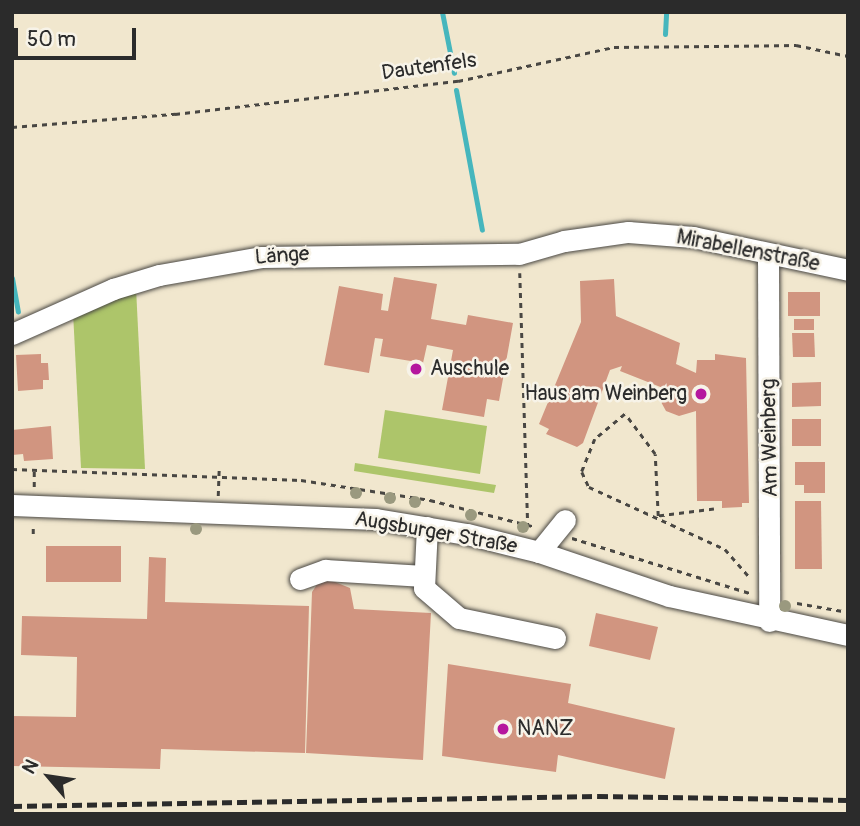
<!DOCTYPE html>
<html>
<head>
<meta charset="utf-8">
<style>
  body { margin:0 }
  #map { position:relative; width:860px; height:826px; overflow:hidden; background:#f1e7ce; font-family:Pangolin,sans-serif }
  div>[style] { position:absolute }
  .green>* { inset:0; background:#adc56a }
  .stream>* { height:5px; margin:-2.5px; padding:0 2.5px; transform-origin:2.5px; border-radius:2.5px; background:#46b6bd }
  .building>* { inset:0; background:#d19580 }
  .path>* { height:2.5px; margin-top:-1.25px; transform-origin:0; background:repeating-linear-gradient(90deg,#494743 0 5px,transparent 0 10px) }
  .roads { filter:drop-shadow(0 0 2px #494743) drop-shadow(0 0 2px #494743) }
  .minor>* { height:21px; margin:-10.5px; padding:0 10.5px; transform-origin:10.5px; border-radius:10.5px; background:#fff }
  .rail>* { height:5px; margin-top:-2.5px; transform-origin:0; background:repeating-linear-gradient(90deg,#2b2b2b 0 10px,transparent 0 15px) }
  .trees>* { width:12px; height:12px; margin:-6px; border-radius:50%; background:#9a997f }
  .dots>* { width:19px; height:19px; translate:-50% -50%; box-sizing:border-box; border:4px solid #f7f3e8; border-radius:50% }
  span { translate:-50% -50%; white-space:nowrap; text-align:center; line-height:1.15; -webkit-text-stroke:5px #f7f3e8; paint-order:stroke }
  .street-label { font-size:21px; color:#2b2b2b }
  .poi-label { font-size:21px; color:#2b2b2b }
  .left { translate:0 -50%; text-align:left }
  .right { translate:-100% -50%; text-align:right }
  .frame { position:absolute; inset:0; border:14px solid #2b2b2b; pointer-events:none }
  .north { position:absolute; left:14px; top:742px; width:70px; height:70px; -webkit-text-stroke:5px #f7f3e8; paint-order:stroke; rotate:299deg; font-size:19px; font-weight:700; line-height:28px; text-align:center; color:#2b2b2b }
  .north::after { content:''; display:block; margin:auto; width:24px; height:32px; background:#2b2b2b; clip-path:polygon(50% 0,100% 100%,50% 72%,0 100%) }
  .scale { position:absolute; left:14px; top:28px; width:122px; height:32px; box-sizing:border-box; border:4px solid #2b2b2b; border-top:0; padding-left:9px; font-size:21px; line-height:24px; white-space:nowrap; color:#2b2b2b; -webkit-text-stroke:5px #f7f3e8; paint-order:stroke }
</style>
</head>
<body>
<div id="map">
  <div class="green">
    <i style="clip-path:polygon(136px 288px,145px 469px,81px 468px,73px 312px)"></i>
    <i style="clip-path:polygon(385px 410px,487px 426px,480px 474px,378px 458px)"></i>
    <i style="clip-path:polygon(355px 463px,496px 485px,494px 493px,354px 471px)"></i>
  </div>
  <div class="stream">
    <i style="left:442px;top:12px;width:62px;rotate:78.9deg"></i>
    <i style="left:665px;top:34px;width:22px;rotate:-87deg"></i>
    <i style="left:456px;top:90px;width:142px;rotate:79.5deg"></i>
    <i style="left:12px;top:278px;width:34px;rotate:80deg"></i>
  </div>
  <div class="building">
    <i style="clip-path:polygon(394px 277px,437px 284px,431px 319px,466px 325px,468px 315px,513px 323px,499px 401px,487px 399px,484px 417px,442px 410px,453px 350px,427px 345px,423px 363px,380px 356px,383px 339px,375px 338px,369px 373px,324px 365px,339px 286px,383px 294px,381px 310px,388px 311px)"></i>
    <i style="clip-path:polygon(614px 279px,616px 316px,680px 343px,676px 364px,696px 373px,697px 360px,715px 360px,715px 354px,746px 358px,749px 503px,742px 503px,742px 507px,722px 508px,722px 501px,697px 501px,696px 411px,679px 416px,666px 411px,655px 391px,663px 388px,620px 371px,622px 366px,610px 370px,583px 443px,577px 447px,546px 434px,549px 429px,539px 424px,581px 322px,580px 281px)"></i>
    <i style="clip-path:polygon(788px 292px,820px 292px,820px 316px,788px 316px)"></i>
    <i style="clip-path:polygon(794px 319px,814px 319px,814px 330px,794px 330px)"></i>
    <i style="clip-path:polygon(792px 333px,814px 333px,815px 357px,793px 357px)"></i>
    <i style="clip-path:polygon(41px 354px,41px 363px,48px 363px,49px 380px,43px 380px,43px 389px,18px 391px,16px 355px)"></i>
    <i style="clip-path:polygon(821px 382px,821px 406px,792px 407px,792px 383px)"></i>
    <i style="clip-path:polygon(792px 419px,821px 419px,821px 446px,792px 446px)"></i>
    <i style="clip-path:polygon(51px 426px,53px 459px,24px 461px,23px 454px,12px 455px,12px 430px)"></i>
    <i style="clip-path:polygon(795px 462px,825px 462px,825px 493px,804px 493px,804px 485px,795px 485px)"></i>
    <i style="clip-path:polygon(795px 501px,821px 501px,822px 569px,795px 569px)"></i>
    <i style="clip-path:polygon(46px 546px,121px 546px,121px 582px,46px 582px)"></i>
    <i style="clip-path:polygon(149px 557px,166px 558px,165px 602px,309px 606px,305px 753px,161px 749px,160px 769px,12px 766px,12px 716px,76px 717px,77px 657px,21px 655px,22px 616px,147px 619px)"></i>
    <i style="clip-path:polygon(330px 580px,350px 588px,354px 609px,431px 613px,423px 760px,306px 753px,312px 592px,318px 583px)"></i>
    <i style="clip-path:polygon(596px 613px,658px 627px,650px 660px,589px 646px)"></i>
    <i style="clip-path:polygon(448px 664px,571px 684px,568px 703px,675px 728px,665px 779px,558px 755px,556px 772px,442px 756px)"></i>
  </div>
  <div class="path">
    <i style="left:12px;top:127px;width:164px;rotate:-4.6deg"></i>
    <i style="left:175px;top:114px;width:285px;rotate:-6.7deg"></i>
    <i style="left:458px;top:81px;width:160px;rotate:-12.3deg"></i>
    <i style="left:614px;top:47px;width:182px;rotate:-0.6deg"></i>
    <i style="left:796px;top:45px;width:53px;rotate:11.9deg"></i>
    <i style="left:520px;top:273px;width:252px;rotate:88.2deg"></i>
    <i style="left:12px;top:469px;width:289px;rotate:2.2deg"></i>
    <i style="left:301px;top:480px;width:131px;rotate:8.8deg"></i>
    <i style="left:430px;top:500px;width:109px;rotate:14.3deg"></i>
    <i style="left:34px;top:487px;width:17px;rotate:-90deg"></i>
    <i style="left:218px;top:496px;width:26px;rotate:-88deg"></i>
    <i style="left:714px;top:509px;width:56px;rotate:172.9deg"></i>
    <i style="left:658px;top:516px;width:62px;rotate:-92.8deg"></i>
    <i style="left:655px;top:454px;width:50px;rotate:-126.9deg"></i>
    <i style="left:625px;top:414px;width:39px;rotate:140deg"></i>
    <i style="left:595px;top:439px;width:35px;rotate:112deg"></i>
    <i style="left:582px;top:472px;width:17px;rotate:65deg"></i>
    <i style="left:589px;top:487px;width:149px;rotate:24.5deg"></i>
    <i style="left:725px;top:549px;width:38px;rotate:49deg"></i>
    <i style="left:33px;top:534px;width:9px;rotate:-90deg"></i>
    <i style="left:572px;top:538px;width:186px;rotate:17.2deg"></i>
    <i style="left:797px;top:603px;width:52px;rotate:10deg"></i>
  </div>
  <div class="roads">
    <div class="minor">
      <i style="left:768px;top:255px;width:366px;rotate:89.8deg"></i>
      <i style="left:12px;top:334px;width:111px;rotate:-24deg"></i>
      <i style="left:113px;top:289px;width:48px;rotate:-16.9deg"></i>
      <i style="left:159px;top:275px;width:105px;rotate:-9.9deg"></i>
      <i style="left:262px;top:257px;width:257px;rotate:-0.7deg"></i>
      <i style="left:519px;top:254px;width:47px;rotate:-16.1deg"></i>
      <i style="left:564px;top:241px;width:65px;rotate:-8deg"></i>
      <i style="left:628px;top:232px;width:65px;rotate:4.4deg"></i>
      <i style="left:693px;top:237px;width:158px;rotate:12deg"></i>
      <i style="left:12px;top:505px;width:364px;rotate:2.2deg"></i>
      <i style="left:376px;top:519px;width:92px;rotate:9.4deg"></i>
      <i style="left:467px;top:534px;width:74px;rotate:14deg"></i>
      <i style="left:539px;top:552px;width:137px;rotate:18.7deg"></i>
      <i style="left:669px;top:596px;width:183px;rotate:12.3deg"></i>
      <i style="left:427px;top:527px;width:61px;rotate:92.8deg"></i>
      <i style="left:424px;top:588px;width:46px;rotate:40.6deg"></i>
      <i style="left:459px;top:618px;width:98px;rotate:11.8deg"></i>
      <i style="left:539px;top:552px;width:41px;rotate:-50.9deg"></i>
      <i style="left:300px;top:579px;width:27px;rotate:-20deg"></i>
      <i style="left:325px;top:570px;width:99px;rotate:3.5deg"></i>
    </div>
  </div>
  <div class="rail">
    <i style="left:12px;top:806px;width:586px;rotate:-0.98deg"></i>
    <i style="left:598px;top:796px;width:250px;rotate:0.9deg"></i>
  </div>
  <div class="trees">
    <i style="left:356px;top:493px"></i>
    <i style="left:390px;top:498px"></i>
    <i style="left:415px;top:502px"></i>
    <i style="left:471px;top:515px"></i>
    <i style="left:523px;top:527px"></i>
    <i style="left:196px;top:529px"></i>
    <i style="left:785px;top:606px"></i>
  </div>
  <div class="dots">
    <i style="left:416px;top:369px;background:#b5179e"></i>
    <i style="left:701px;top:394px;background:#b5179e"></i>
    <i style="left:503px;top:729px;background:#b5179e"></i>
  </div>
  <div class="street-label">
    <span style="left:429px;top:67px;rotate:-8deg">Dautenfels</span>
    <span style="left:748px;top:251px;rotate:11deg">Mirabellenstraße</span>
    <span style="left:282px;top:256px;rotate:-4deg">Länge</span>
    <span style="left:770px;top:438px;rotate:-91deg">Am Weinberg</span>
    <span style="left:436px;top:533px;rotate:10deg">Augsburger Straße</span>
  </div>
  <div class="poi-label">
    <span class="left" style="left:430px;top:369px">Auschule</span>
    <span class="right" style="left:687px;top:394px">Haus am Weinberg</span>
    <span class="left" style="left:517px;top:729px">NANZ</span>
  </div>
  <div class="frame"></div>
  <div class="north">N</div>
  <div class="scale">50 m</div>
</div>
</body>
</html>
